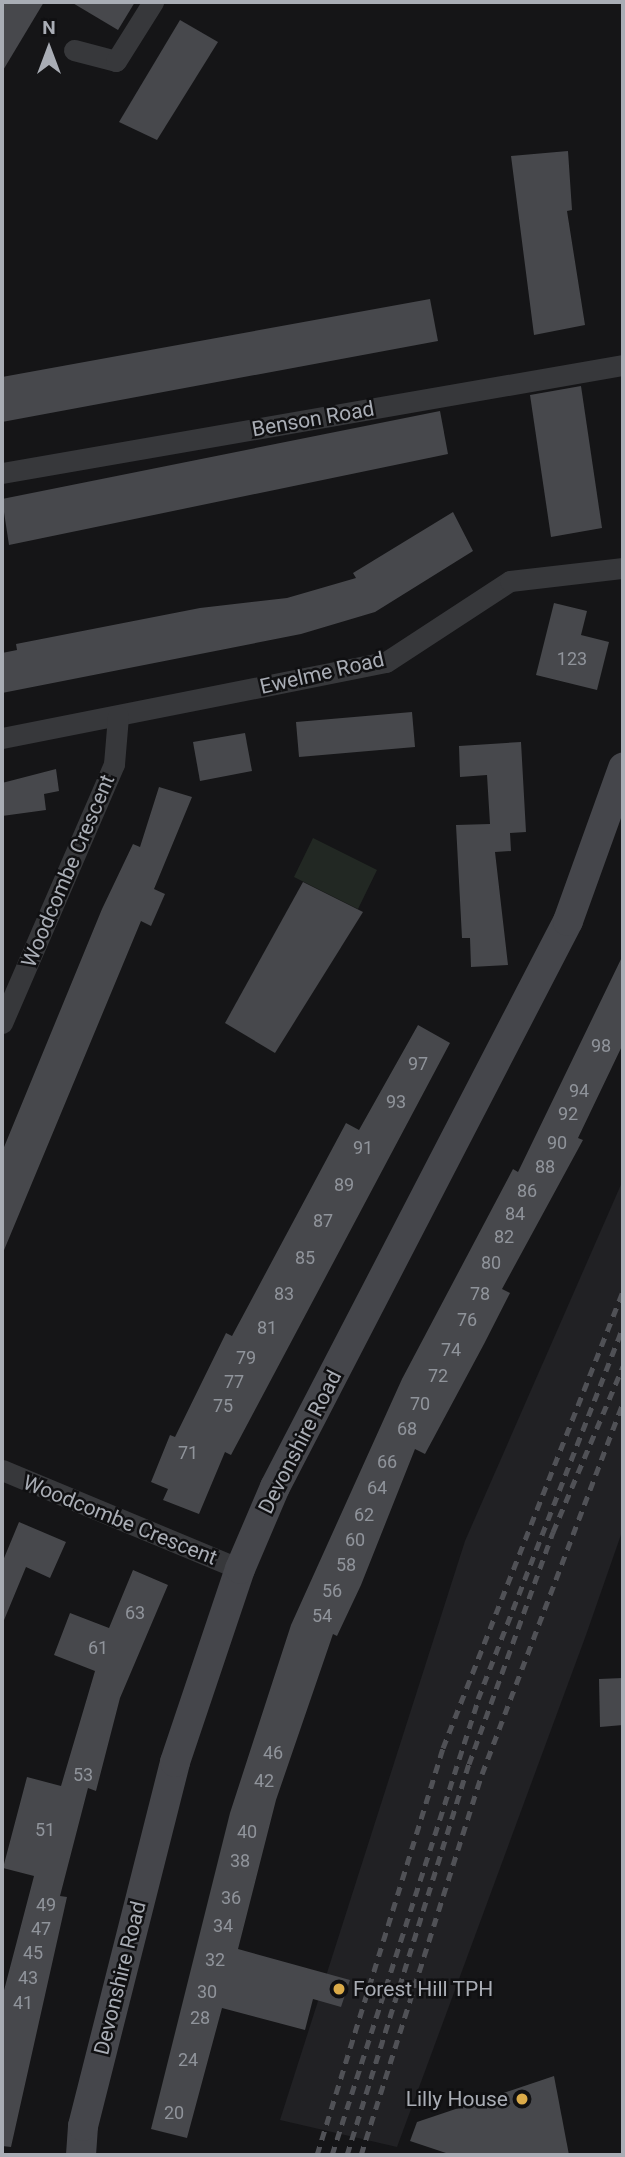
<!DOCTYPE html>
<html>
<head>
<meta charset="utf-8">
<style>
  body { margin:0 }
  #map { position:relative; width:625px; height:2157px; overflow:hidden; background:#151517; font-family:Roboto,sans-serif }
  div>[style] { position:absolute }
  .built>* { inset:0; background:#212124 }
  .green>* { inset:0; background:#222823 }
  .building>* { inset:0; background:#47484c }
  .street>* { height:21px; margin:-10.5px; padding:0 10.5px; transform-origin:10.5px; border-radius:10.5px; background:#37383b }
  .secondary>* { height:30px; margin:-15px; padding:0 15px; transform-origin:15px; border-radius:15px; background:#45464b }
  .rail>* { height:5px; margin-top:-2.5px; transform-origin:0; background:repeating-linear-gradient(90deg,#505156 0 9px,transparent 0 16px) }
  .dots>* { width:19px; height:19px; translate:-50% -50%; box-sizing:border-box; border:4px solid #101012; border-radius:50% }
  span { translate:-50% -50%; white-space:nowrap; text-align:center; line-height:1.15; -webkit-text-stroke:5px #101012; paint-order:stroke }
  .number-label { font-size:18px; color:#90949b }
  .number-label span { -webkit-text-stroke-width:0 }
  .street-label { font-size:21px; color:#a9adb5 }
  .poi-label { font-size:21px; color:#a9adb5 }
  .left { translate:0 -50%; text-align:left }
  .right { translate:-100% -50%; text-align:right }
  .frame { position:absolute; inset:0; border:4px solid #a9adb5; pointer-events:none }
  .north { position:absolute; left:14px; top:14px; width:70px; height:70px; -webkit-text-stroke:5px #101012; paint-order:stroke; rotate:0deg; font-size:19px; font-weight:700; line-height:28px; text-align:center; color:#a9adb5 }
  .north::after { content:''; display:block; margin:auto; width:24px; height:32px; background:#a9adb5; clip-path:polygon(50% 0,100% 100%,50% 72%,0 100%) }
</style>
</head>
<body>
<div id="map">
  <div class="built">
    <i style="clip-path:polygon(623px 1180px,623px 1529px,586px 1635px,397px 2147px,280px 2120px,465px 1541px)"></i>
  </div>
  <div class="green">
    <i style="clip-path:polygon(313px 838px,377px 870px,358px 909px,294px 877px)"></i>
  </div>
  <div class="building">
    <i style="clip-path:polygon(2px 2px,44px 2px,2px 72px)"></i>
    <i style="clip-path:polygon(71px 2px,135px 2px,118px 30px)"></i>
    <i style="clip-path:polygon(180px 20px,218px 42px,157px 140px,119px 122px)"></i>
    <i style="clip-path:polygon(568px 151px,572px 210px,567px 211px,585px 325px,534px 335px,511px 156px)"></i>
    <i style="clip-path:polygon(430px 299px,438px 341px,2px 422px,2px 377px)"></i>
    <i style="clip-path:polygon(581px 386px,602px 528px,551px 537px,530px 395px)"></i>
    <i style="clip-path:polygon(440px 411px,448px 454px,9px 545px,2px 499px)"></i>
    <i style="clip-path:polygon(453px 512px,473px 551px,375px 612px,301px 634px,2px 693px,2px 653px,17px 650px,16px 644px,200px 608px,287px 598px,356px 578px,353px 573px)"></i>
    <i style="clip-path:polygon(554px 603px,587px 611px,581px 635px,609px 642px,597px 690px,536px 675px)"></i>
    <i style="clip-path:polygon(412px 712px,415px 747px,299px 757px,296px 722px)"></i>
    <i style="clip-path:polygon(245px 733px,252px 771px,200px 781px,193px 742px)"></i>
    <i style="clip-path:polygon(521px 742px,526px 832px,510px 833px,511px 851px,495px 852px,508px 965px,471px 967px,470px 938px,462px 938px,456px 825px,490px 824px,487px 775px,460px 777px,459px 746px)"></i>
    <i style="clip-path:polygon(56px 769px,59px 791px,44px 794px,46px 810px,2px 816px,2px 783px)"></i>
    <i style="clip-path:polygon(159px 787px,192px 797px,154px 889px,165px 894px,151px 926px,141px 921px,2px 1255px,2px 1152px,102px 909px,133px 844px,140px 847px)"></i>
    <i style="clip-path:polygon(303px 882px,363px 912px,275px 1053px,225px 1023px)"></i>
    <i style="clip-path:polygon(623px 955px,623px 1044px,578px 1138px,583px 1140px,502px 1289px,510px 1293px,484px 1344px,425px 1454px,415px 1449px,361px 1585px,337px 1636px,333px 1634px,276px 1800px,238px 1949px,350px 1980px,341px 2007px,313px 1999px,305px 2030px,222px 2008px,187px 2138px,151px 2129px,230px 1813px,291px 1625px,402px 1379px,513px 1169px,518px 1172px)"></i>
    <i style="clip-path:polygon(418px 1025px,450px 1043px,231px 1455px,225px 1452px,199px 1514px,163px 1500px,168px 1489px,151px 1482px,170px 1435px,175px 1437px,226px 1333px,232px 1336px,346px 1123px,359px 1130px)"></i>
    <i style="clip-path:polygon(19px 1522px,66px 1542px,50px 1578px,26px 1567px,2px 1625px,2px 1563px)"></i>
    <i style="clip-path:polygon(133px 1570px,168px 1585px,120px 1698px,96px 1791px,88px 1788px,60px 1896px,67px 1897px,11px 2147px,2px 2146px,2px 1998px,34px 1876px,3px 1868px,27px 1777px,61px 1786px,95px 1671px,54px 1655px,70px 1613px,109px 1628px)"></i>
    <i style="clip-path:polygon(623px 1678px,623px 1725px,600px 1727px,599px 1679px)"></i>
    <i style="clip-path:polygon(554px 2076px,569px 2155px,452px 2155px,410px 2141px,417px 2122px)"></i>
  </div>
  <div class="street">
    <i style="left:74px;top:50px;width:43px;rotate:14.7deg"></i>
    <i style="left:116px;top:61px;width:70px;rotate:-57.9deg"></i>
    <i style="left:2px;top:473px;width:630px;rotate:-9.87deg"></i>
    <i style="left:2px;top:738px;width:391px;rotate:-11.2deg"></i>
    <i style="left:386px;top:662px;width:148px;rotate:-33.2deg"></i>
    <i style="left:510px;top:581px;width:114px;rotate:-6.6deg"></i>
    <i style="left:2px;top:1023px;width:282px;rotate:-66.6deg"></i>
    <i style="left:114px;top:764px;width:48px;rotate:-85.2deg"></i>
    <i style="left:2px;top:1470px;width:258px;rotate:22.6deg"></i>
  </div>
  <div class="secondary">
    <i style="left:81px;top:2155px;width:29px;rotate:-86deg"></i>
    <i style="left:83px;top:2126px;width:375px;rotate:-75.8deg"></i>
    <i style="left:175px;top:1762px;width:204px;rotate:-71.4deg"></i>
    <i style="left:240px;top:1569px;width:89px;rotate:-66.9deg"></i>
    <i style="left:275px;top:1487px;width:637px;rotate:-62.63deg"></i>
    <i style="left:568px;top:921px;width:163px;rotate:-70.2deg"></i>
  </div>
  <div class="rail">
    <i style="left:317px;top:2155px;width:426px;rotate:-72.8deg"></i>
    <i style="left:443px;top:1748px;width:491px;rotate:-68.5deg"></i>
    <i style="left:332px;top:2155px;width:479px;rotate:-72.2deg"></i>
    <i style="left:478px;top:1699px;width:399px;rotate:-68.7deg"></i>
    <i style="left:347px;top:2155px;width:410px;rotate:-72.7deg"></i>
    <i style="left:469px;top:1764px;width:247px;rotate:-70.1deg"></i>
    <i style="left:553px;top:1532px;width:180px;rotate:-67.1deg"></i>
    <i style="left:361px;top:2155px;width:400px;rotate:-72.4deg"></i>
    <i style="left:482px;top:1774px;width:397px;rotate:-69.2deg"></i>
  </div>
  <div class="dots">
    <i style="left:339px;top:1989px;background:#dbab49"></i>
    <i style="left:522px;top:2099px;background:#dbab49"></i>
  </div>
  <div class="number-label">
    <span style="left:572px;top:659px">123</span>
    <span style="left:601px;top:1046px">98</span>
    <span style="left:418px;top:1064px">97</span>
    <span style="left:579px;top:1091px">94</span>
    <span style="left:396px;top:1102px">93</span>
    <span style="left:568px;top:1114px">92</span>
    <span style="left:557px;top:1143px">90</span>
    <span style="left:363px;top:1148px">91</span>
    <span style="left:545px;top:1167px">88</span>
    <span style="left:344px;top:1185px">89</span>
    <span style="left:527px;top:1191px">86</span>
    <span style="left:515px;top:1214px">84</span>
    <span style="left:323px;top:1221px">87</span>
    <span style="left:504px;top:1237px">82</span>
    <span style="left:305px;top:1258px">85</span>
    <span style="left:491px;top:1263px">80</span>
    <span style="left:284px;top:1294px">83</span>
    <span style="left:480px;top:1294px">78</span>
    <span style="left:467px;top:1320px">76</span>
    <span style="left:267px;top:1328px">81</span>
    <span style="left:451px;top:1350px">74</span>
    <span style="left:246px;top:1358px">79</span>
    <span style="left:438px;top:1376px">72</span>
    <span style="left:234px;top:1382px">77</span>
    <span style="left:420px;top:1404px">70</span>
    <span style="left:223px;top:1406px">75</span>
    <span style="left:407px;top:1429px">68</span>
    <span style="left:188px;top:1453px">71</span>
    <span style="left:387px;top:1462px">66</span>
    <span style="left:377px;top:1488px">64</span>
    <span style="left:364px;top:1515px">62</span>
    <span style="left:355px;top:1540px">60</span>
    <span style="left:346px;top:1565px">58</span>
    <span style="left:332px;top:1591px">56</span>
    <span style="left:135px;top:1613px">63</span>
    <span style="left:322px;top:1616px">54</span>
    <span style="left:98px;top:1648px">61</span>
    <span style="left:273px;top:1753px">46</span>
    <span style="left:83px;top:1775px">53</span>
    <span style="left:264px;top:1781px">42</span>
    <span style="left:45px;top:1830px">51</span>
    <span style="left:247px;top:1832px">40</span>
    <span style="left:240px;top:1861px">38</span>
    <span style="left:231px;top:1898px">36</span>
    <span style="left:46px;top:1905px">49</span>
    <span style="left:223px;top:1926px">34</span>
    <span style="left:41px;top:1929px">47</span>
    <span style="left:33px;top:1953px">45</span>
    <span style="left:215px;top:1960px">32</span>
    <span style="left:28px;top:1978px">43</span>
    <span style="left:207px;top:1992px">30</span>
    <span style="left:23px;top:2003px">41</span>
    <span style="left:200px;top:2018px">28</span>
    <span style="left:188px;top:2060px">24</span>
    <span style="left:174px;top:2113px">20</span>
  </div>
  <div class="street-label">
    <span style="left:313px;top:419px;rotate:-10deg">Benson Road</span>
    <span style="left:322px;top:673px;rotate:-13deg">Ewelme Road</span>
    <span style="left:68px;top:871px;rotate:-67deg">Woodcombe Crescent</span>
    <span style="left:300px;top:1442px;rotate:-63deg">Devonshire Road</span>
    <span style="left:120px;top:1520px;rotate:22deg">Woodcombe Crescent</span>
    <span style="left:120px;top:1978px;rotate:-76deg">Devonshire Road</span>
  </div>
  <div class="poi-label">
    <span class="left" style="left:353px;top:1989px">Forest Hill TPH</span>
    <span class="right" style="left:508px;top:2099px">Lilly House</span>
  </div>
  <div class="frame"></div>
  <div class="north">N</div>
</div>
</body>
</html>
